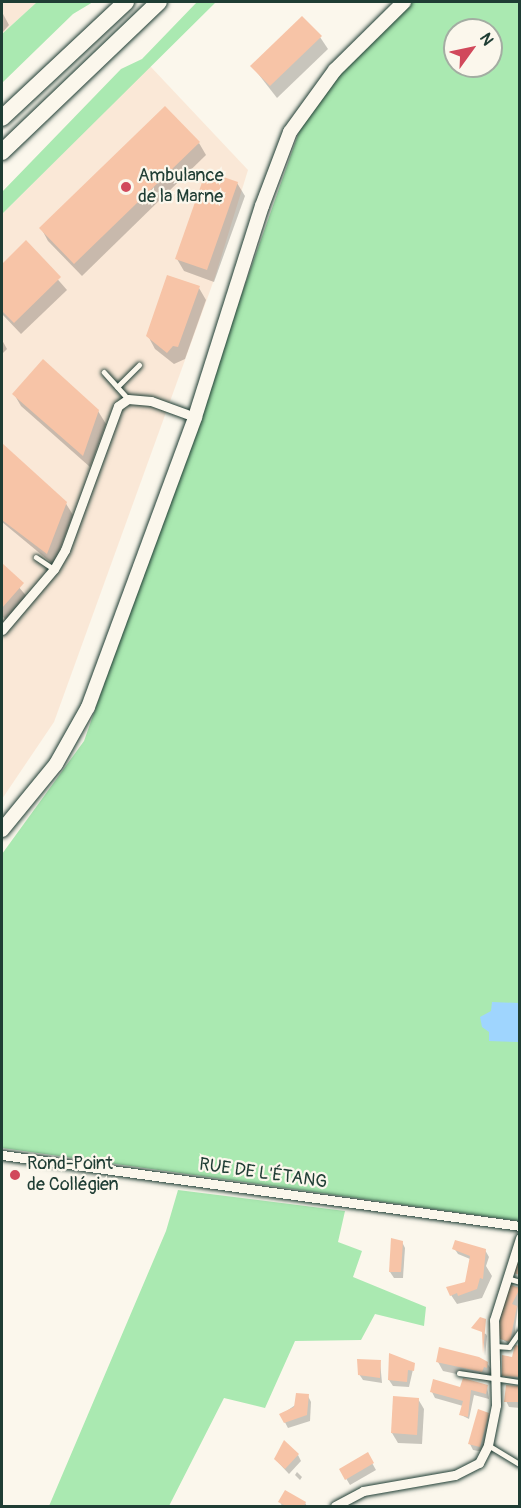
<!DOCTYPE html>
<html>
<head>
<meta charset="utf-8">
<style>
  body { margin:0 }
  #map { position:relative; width:521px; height:1508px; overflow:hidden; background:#fbf7ec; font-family:Pangolin,sans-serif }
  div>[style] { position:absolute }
  .built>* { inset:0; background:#fae8d7 }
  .green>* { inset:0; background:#aae9b1 }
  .water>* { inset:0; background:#9fd5fe }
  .shadow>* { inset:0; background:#0003 }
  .building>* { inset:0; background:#f7c4a7 }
  .roads { filter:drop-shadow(0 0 2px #1f3d34) drop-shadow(0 0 2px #1f3d34) }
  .lane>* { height:4.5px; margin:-2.25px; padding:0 2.25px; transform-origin:2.25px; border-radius:2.25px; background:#fbf7ec }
  .street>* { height:9px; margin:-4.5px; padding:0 4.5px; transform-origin:4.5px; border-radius:4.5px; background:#fbf7ec }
  .secondary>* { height:14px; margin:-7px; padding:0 7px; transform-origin:7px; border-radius:7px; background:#fbf7ec }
  .highway>* { height:16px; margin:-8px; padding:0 8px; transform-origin:8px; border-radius:8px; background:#fbf7ec }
  .dots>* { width:16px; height:16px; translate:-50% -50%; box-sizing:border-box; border:3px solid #fbf7ec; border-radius:50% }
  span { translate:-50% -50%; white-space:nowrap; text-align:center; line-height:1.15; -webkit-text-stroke:4.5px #fbf7ec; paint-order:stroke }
  .poi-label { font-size:18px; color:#1f3d34 }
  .left { translate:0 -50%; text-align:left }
  .street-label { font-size:18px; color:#1f3d34 }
  .frame { position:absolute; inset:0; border:3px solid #1f3d34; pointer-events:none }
  .north { position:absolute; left:443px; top:18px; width:60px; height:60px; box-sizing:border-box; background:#fbf7ec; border:2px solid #a3ada2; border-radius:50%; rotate:57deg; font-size:16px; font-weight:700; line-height:24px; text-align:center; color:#1f3d34 }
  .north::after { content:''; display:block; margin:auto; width:21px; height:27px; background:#d1495b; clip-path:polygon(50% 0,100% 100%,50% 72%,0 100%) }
</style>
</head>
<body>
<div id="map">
  <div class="built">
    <i style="clip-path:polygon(2px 2px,37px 2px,2px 34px)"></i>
    <i style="clip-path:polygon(150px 66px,248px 170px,215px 277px,54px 722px,2px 799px,2px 214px)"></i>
  </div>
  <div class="green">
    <i style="clip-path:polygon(37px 2px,93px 2px,73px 14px,2px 83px,2px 34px)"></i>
    <i style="clip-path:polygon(197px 2px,216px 2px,2px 214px,2px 192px,121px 69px,142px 59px)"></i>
    <i style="clip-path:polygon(evenodd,412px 2px,519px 2px,519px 1221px,2px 1148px,2px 854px,84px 741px,300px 129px,341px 73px,412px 2px,455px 30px,491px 30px,491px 66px,455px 66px,455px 30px)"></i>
    <i style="clip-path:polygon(178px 1190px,345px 1211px,338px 1242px,362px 1251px,353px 1277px,426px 1307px,424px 1326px,375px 1314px,361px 1340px,295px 1341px,265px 1408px,224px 1398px,169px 1506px,49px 1506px,166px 1231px)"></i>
  </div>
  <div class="water">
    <i style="clip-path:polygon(492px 1002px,519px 1003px,519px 1042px,489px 1041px,489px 1032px,482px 1027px,480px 1017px,491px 1011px)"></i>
  </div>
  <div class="shadow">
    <i style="clip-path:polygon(2px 12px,9px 25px,2px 33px)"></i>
    <i style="clip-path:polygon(320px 37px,328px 49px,277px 98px,252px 66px)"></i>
    <i style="clip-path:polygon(199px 143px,206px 155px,82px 276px,48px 241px,41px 228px)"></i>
    <i style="clip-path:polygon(237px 183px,245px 196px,214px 282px,184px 271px,177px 259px)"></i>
    <i style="clip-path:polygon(26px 243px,67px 290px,21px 334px,2px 314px,2px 267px)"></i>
    <i style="clip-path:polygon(199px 288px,206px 300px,185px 359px,174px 364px,155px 349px,148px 336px)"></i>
    <i style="clip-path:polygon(2px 340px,7px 349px,2px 354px)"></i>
    <i style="clip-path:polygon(14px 394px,98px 411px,106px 424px,90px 467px,21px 406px)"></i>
    <i style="clip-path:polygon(2px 445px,65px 502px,73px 515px,54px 565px,2px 522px)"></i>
    <i style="clip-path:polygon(2px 567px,28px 598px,7px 621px,2px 616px)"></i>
    <i style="clip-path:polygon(392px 1240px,402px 1242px,405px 1248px,403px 1278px,394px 1278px,390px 1272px)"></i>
    <i style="clip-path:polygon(454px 1248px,485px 1250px,489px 1257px,486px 1266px,492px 1276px,482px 1298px,457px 1304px,451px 1295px,466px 1284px,470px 1259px,458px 1254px)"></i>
    <i style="clip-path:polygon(509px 1286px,520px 1290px,513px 1347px,501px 1338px,499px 1321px)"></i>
    <i style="clip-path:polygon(483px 1333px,486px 1334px,487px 1336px,485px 1356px)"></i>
    <i style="clip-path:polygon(520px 1349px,520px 1383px,507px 1382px,504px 1376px)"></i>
    <i style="clip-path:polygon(380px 1361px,382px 1383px,363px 1380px,359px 1374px)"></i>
    <i style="clip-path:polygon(438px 1362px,487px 1363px,493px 1372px,488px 1381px,443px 1371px)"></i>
    <i style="clip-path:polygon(414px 1365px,409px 1387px,393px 1386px,389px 1380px)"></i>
    <i style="clip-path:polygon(487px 1386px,489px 1399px,474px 1395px,469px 1419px,461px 1415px,463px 1406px,435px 1398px,432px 1392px)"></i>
    <i style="clip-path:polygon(520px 1387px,520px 1408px,509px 1407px,506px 1401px)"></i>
    <i style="clip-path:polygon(308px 1396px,311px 1402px,310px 1421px,288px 1428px,281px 1415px)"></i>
    <i style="clip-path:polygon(395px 1398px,418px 1399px,424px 1409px,422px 1444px,398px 1443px,392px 1433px)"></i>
    <i style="clip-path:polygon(488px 1414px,492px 1420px,483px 1452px,473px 1450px,470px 1444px)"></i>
    <i style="clip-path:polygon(367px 1454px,376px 1470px,350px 1485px,341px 1470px)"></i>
    <i style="clip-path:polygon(298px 1455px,301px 1461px,289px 1474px,275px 1459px)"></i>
    <i style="clip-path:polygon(297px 1472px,302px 1477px,300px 1480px,295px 1475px)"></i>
    <i style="clip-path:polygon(280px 1502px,305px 1503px,307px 1506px,282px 1506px)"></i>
  </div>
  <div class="building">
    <i style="clip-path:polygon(302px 16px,322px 36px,270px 86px,250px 66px)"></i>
    <i style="clip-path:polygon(165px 106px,200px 142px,74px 264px,39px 228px)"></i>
    <i style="clip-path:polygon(206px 171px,238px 182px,207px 270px,175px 259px)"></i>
    <i style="clip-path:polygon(26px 240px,61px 277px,14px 323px,2px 311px,2px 264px)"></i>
    <i style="clip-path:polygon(167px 275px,200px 286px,178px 347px,173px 346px,167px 353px,146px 336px)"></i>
    <i style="clip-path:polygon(43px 359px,99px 410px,83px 456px,12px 394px)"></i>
    <i style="clip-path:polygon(2px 443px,67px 502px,47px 554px,2px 520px)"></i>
    <i style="clip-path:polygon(2px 563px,24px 583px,2px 608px)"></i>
    <i style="clip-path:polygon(391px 1238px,403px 1241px,401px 1272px,389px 1272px)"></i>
    <i style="clip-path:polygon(455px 1240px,486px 1249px,483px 1279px,480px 1278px,477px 1289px,458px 1296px,457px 1293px,450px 1296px,446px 1287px,465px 1282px,470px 1256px,452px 1249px)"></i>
    <i style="clip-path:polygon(516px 1260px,520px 1261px,520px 1275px,513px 1273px)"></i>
    <i style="clip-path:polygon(508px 1284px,520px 1288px,512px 1304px,517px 1306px,510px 1342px,500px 1339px,498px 1330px)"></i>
    <i style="clip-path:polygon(480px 1317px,486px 1319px,483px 1354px,482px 1332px,471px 1328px)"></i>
    <i style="clip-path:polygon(515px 1345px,520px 1346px,520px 1377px,502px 1376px,502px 1355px,512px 1357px)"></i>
    <i style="clip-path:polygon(439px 1347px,479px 1357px,488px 1362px,487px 1368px,484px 1367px,482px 1372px,436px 1362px)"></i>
    <i style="clip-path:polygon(389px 1353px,415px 1363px,414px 1371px,408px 1370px,407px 1382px,388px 1380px)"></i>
    <i style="clip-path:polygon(357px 1359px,381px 1360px,380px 1378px,358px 1375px)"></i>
    <i style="clip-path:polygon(463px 1378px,488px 1385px,486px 1394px,471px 1390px,468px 1417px,459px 1415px,463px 1401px,430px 1392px,433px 1379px,460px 1387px)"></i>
    <i style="clip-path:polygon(506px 1385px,520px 1386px,520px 1402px,504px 1402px)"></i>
    <i style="clip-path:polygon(296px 1393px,309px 1394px,307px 1415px,284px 1423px,279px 1414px,294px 1407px)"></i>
    <i style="clip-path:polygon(393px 1396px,419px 1398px,417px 1435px,391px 1433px)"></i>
    <i style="clip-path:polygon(478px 1409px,489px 1413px,480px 1447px,468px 1444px)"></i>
    <i style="clip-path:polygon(284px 1440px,299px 1454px,285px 1469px,274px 1459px)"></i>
    <i style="clip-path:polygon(368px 1452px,374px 1463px,345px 1480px,339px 1469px)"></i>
    <i style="clip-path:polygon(285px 1490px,306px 1502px,304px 1506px,286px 1506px,278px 1502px)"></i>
  </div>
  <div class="roads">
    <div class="lane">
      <i style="left:104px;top:372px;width:36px;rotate:48deg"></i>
      <i style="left:117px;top:387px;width:31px;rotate:-45deg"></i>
      <i style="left:36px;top:557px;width:22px;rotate:34deg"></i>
      <i style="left:507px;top:1278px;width:14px;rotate:17deg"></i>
      <i style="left:495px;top:1346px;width:14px;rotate:4deg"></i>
      <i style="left:509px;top:1347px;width:19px;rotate:-55deg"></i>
      <i style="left:459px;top:1373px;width:62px;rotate:8.4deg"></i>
      <i style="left:488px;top:1445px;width:37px;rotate:31deg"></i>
    </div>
    <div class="street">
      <i style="left:2px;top:630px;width:80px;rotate:-49.6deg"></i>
      <i style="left:54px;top:569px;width:22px;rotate:-60deg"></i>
      <i style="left:65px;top:550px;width:153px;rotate:-69.8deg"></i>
      <i style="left:118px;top:406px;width:12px;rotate:-35deg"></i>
      <i style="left:128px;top:399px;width:23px;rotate:5deg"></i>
      <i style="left:151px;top:401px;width:38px;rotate:20deg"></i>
      <i style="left:2px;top:1155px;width:523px;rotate:7.8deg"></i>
      <i style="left:335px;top:1506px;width:32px;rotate:-28deg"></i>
      <i style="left:363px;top:1491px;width:93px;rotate:-9.9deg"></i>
      <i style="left:455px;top:1475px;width:27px;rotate:-27deg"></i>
      <i style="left:479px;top:1463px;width:20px;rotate:-63deg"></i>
      <i style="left:488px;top:1445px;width:41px;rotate:-78.7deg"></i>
      <i style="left:496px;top:1405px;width:85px;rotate:-91.3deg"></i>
      <i style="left:494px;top:1320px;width:86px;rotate:-72.4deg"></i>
    </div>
    <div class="secondary">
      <i style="left:2px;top:830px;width:85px;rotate:-50.7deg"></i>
      <i style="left:56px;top:764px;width:65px;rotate:-60.7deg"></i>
      <i style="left:88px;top:707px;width:309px;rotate:-69.7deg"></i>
      <i style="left:195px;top:417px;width:221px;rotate:-72.4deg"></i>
      <i style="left:262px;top:206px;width:79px;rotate:-69.3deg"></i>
      <i style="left:290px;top:132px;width:77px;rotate:-54deg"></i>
      <i style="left:335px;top:70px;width:97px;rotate:-44.6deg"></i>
    </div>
    <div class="highway">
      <i style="left:2px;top:118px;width:170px;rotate:-43.1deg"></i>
      <i style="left:2px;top:152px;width:217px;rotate:-43.7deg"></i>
    </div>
  </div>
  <div class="dots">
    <i style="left:126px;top:187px;background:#d1495b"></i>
    <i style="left:15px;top:1175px;background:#d1495b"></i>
  </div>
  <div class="poi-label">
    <span class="left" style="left:138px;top:187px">Ambulance<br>de la Marne</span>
    <span class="left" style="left:27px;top:1175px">Rond-Point<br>de Collégien</span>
  </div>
  <div class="street-label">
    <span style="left:263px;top:1174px;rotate:8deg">RUE DE L'ÉTANG</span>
  </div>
  <div class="frame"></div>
  <div class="north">N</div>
</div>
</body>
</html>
